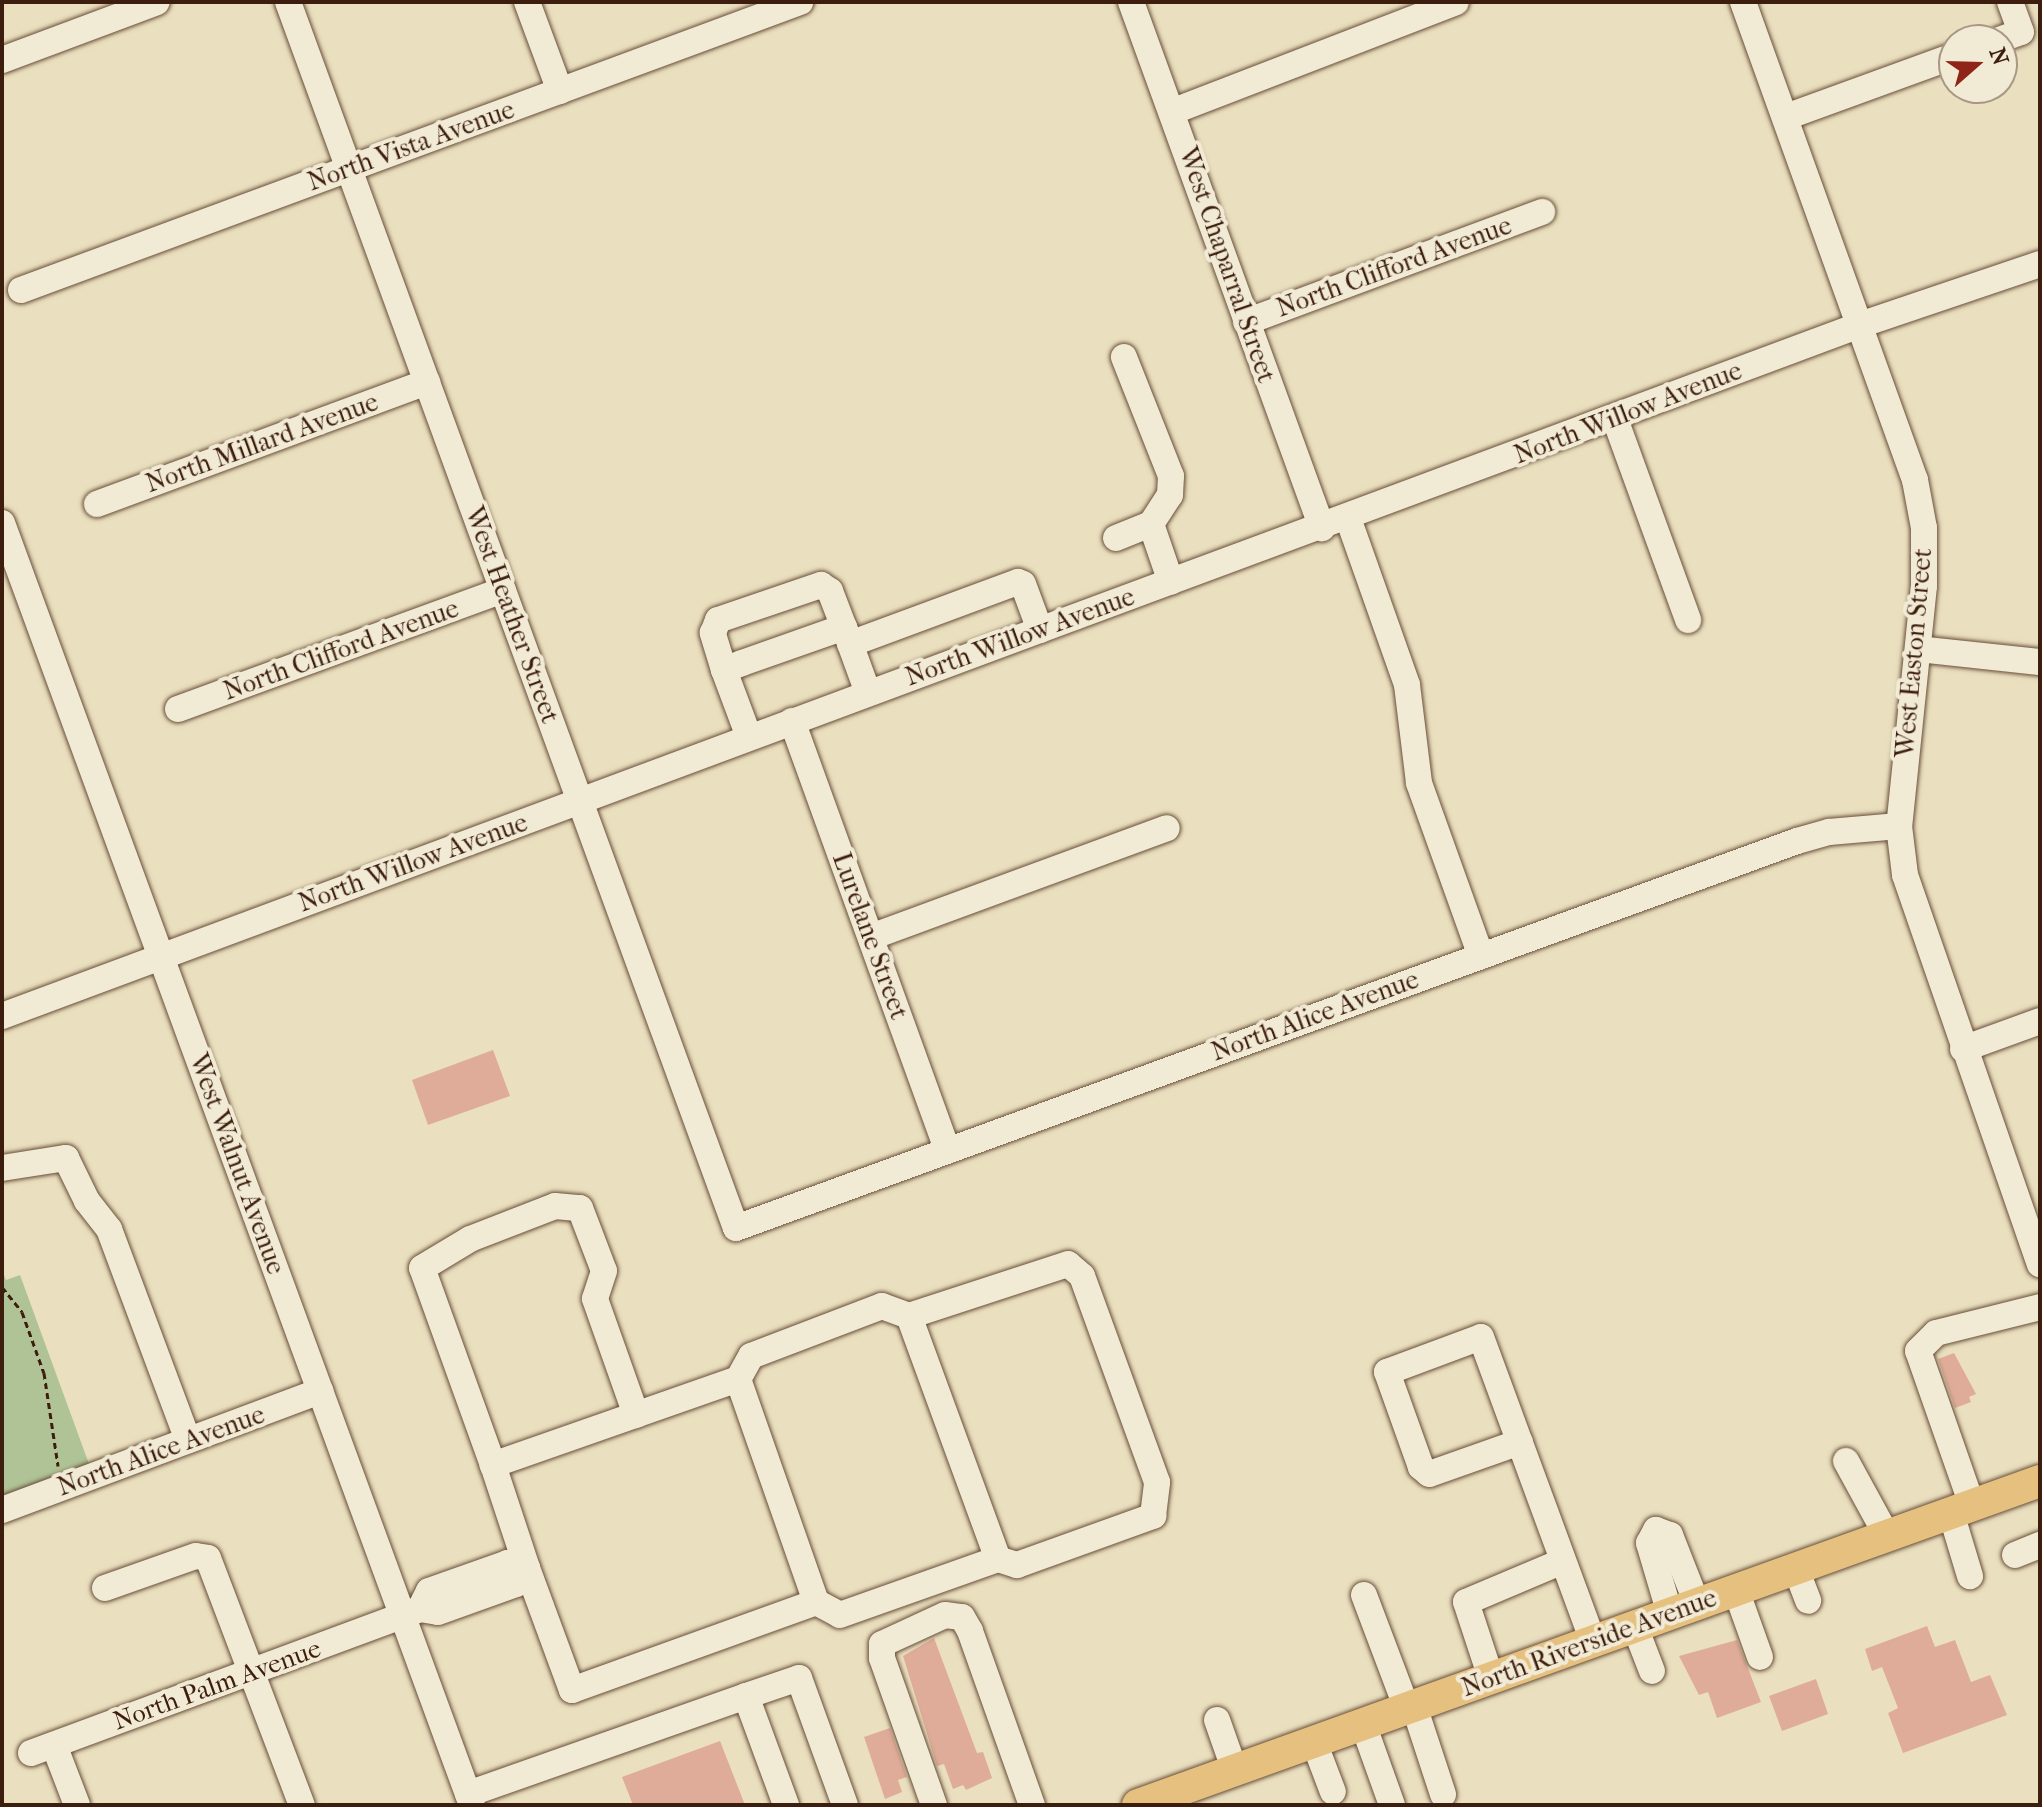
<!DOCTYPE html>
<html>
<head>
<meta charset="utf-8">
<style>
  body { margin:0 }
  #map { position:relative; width:2042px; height:1807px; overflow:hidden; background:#eadfbe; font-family:"IM FELL French Canon",serif }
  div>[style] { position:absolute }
  .green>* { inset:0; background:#b0c396 }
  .building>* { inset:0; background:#e0ac9a }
  .path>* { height:3px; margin-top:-1.5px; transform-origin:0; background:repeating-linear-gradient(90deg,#3d1d0d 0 6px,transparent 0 10px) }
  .roads { filter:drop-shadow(0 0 2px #684e39) drop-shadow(0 0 2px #684e39) }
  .minor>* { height:26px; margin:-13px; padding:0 13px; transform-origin:13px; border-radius:13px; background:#f1ead5 }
  .major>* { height:32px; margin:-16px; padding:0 16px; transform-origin:16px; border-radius:16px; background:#e5c07f }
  span { translate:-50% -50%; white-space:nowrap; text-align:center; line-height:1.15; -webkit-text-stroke:8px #f1ead5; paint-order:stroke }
  .street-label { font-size:26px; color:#3d1d0d }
  .frame { position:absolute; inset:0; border:4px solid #3d1d0d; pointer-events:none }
  .north { position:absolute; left:1938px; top:24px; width:80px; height:80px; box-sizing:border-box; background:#f1ead5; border:2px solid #a99885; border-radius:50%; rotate:70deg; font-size:22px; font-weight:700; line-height:32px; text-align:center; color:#3d1d0d }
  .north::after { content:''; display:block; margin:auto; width:28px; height:36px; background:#8f2418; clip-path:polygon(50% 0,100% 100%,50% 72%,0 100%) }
</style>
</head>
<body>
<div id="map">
  <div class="green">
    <i style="clip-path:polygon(2px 1270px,6px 1280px,20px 1275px,89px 1464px,2px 1496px)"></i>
  </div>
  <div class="building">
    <i style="clip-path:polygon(493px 1050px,510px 1096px,428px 1125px,412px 1080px)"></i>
    <i style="clip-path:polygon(1954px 1353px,1976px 1394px,1969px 1397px,1971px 1402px,1955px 1408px,1938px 1359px)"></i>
    <i style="clip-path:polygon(1927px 1626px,1935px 1647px,1955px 1640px,1971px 1682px,1990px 1675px,2007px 1715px,1903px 1753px,1888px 1713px,1898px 1708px,1882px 1667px,1872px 1671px,1865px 1649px)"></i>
    <i style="clip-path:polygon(934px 1638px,977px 1753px,983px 1752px,992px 1778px,966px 1790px,963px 1785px,953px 1789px,944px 1764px,937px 1766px,903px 1656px)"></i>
    <i style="clip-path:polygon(1737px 1640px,1761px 1702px,1717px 1718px,1708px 1692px,1699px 1695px,1679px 1656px)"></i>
    <i style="clip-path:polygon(1816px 1679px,1828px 1714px,1782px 1731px,1769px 1696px)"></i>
    <i style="clip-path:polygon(890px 1728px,907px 1777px,898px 1780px,902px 1792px,885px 1799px,864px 1737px)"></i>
    <i style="clip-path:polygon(720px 1741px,745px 1805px,633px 1805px,622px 1777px)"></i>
  </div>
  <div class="path">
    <i style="left:2px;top:1287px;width:32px;rotate:51deg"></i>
    <i style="left:22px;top:1312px;width:65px;rotate:70.2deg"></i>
    <i style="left:44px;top:1373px;width:94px;rotate:81.4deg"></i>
  </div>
  <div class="roads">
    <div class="minor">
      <i style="left:288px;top:2px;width:1305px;rotate:69.93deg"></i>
      <i style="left:736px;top:1228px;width:1129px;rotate:-20.04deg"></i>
      <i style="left:1797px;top:841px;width:33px;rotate:-16deg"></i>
      <i style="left:1829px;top:832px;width:70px;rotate:-4.9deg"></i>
      <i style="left:527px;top:2px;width:95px;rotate:69.7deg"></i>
      <i style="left:1131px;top:2px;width:560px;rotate:70.04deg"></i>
      <i style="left:1743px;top:2px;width:508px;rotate:70.21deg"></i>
      <i style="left:1915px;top:480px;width:49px;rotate:79.4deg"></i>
      <i style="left:1924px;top:528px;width:58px;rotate:90deg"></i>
      <i style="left:1924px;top:586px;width:241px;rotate:95.9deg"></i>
      <i style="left:1899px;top:826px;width:49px;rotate:83deg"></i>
      <i style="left:1905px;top:875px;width:412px;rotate:70.9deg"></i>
      <i style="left:1999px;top:40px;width:23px;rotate:-20deg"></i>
      <i style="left:2021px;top:32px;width:32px;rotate:-110deg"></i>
      <i style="left:2px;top:60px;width:165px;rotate:-20.5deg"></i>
      <i style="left:1174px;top:111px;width:302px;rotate:-21.1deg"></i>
      <i style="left:1786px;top:117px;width:179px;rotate:-20deg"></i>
      <i style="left:21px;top:290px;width:831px;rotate:-20.29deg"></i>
      <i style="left:1246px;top:322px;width:316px;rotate:-20.4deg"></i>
      <i style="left:1615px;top:419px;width:214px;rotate:70deg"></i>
      <i style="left:97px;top:504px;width:352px;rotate:-20.3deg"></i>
      <i style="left:1348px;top:518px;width:177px;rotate:70.5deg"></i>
      <i style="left:1407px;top:685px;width:99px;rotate:83deg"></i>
      <i style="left:1419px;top:783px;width:184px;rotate:70.3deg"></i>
      <i style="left:2px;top:523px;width:1365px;rotate:69.87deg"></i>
      <i style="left:1151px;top:524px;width:61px;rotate:71deg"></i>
      <i style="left:1116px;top:538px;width:38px;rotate:-22deg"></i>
      <i style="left:1151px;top:524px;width:35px;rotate:-57deg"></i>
      <i style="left:1170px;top:495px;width:19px;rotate:-87deg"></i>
      <i style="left:1171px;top:476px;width:128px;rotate:-111.6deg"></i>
      <i style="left:850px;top:644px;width:179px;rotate:-20.3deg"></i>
      <i style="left:1018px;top:582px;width:5px;rotate:22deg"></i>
      <i style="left:1023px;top:584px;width:49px;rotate:69.7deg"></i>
      <i style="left:1918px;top:649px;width:123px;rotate:6.1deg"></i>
      <i style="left:724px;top:670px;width:39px;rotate:-107deg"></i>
      <i style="left:713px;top:633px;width:14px;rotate:-69deg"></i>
      <i style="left:718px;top:620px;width:109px;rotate:-18.8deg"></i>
      <i style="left:821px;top:585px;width:11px;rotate:34deg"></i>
      <i style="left:830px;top:591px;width:39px;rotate:69deg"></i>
      <i style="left:178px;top:709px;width:346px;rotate:-20.1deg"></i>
      <i style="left:792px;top:721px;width:457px;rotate:70.1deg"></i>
      <i style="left:749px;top:737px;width:72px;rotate:-110.5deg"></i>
      <i style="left:724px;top:670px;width:19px;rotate:-21deg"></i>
      <i style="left:742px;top:663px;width:108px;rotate:-19.4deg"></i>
      <i style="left:844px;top:627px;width:70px;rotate:70deg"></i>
      <i style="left:871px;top:937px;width:315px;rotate:-20.2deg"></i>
      <i style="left:2px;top:1016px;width:1982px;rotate:-20.4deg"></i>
      <i style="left:1860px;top:325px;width:190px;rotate:-18.7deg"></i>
      <i style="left:1963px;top:1049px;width:82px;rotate:-20deg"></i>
      <i style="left:2px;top:1168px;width:65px;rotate:-8.9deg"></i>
      <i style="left:66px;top:1158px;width:48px;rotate:64deg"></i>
      <i style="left:87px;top:1201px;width:36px;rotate:52deg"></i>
      <i style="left:109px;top:1229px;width:225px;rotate:69.5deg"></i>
      <i style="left:909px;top:1316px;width:259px;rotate:69.9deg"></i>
      <i style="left:998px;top:1559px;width:20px;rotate:18deg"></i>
      <i style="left:1017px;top:1565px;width:145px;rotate:-19.8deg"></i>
      <i style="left:1153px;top:1516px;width:34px;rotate:-83deg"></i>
      <i style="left:1157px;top:1482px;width:219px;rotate:-110deg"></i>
      <i style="left:1082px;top:1276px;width:18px;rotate:-139deg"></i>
      <i style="left:1068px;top:1264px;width:167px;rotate:161.9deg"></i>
      <i style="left:909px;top:1316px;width:29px;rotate:-160deg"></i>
      <i style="left:882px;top:1306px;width:140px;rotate:159.1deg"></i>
      <i style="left:751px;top:1356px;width:26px;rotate:119deg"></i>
      <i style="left:738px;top:1379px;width:260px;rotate:160.7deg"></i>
      <i style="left:493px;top:1465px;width:108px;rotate:71.7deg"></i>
      <i style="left:527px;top:1568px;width:130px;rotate:69.8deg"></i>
      <i style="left:572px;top:1690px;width:259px;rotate:-19.8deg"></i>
      <i style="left:816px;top:1602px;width:27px;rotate:28deg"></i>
      <i style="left:840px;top:1615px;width:168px;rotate:-19.5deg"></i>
      <i style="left:738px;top:1379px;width:236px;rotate:70.7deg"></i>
      <i style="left:1520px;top:1442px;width:96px;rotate:160.6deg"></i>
      <i style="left:1429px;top:1474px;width:11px;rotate:-139deg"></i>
      <i style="left:1421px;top:1467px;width:101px;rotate:-109.7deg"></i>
      <i style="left:1387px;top:1372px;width:100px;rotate:-20.4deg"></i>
      <i style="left:1481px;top:1337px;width:325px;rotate:69.8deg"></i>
      <i style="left:1846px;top:1461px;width:85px;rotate:61.3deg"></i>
      <i style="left:493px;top:1465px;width:209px;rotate:-109.8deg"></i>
      <i style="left:422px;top:1268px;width:56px;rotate:-31.1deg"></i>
      <i style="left:470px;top:1239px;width:91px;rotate:-21.2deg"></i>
      <i style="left:555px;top:1206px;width:25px;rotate:5deg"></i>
      <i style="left:580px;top:1208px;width:67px;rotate:69.1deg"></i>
      <i style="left:604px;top:1271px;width:29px;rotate:108deg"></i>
      <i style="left:595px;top:1299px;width:123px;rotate:70.5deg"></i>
      <i style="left:1972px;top:1505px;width:163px;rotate:-109.3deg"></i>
      <i style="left:1918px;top:1351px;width:25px;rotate:-45deg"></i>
      <i style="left:1936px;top:1333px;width:107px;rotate:-14deg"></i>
      <i style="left:2px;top:1510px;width:340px;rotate:-20.5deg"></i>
      <i style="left:1951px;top:1513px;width:66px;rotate:73.2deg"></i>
      <i style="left:2015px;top:1555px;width:27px;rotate:-22deg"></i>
      <i style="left:1796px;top:1569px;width:34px;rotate:69deg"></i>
      <i style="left:105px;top:1588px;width:96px;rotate:-19.4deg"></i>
      <i style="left:196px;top:1556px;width:12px;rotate:9deg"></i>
      <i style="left:208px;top:1558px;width:264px;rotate:69.2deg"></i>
      <i style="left:1736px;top:1590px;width:71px;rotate:70.3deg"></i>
      <i style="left:1364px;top:1595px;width:122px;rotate:69.3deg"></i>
      <i style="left:1670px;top:1614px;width:74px;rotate:-106.5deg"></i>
      <i style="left:1649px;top:1543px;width:15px;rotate:-62deg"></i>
      <i style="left:1656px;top:1530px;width:15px;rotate:20deg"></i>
      <i style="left:1670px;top:1535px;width:74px;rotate:68.6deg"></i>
      <i style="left:1635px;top:1627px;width:47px;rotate:68.9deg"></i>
      <i style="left:1491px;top:1678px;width:80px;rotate:-108.2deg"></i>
      <i style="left:1466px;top:1602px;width:105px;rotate:-22.9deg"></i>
      <i style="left:746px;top:1696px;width:56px;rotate:-18.8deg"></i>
      <i style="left:799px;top:1678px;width:135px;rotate:70.1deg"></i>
      <i style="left:1414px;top:1706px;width:93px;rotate:71.8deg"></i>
      <i style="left:1217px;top:1720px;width:54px;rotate:70.6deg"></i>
      <i style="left:1363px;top:1724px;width:86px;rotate:70.3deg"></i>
      <i style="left:1314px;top:1742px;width:53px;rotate:69.2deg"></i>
      <i style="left:54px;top:1745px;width:64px;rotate:69deg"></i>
      <i style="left:31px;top:1753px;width:415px;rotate:-20.3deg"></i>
      <i style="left:420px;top:1609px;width:18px;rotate:9deg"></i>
      <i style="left:438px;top:1612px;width:83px;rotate:-19.7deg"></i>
      <i style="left:516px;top:1584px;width:19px;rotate:-55deg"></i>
      <i style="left:527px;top:1568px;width:20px;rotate:-165deg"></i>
      <i style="left:508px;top:1563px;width:84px;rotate:160.5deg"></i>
      <i style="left:429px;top:1591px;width:20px;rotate:117deg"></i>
      <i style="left:468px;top:1794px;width:295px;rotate:-19.4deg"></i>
      <i style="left:746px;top:1696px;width:116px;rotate:69.8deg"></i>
      <i style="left:934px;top:1805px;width:156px;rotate:-109.5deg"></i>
      <i style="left:882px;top:1658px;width:14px;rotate:-90deg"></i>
      <i style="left:882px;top:1644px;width:69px;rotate:-24.7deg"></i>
      <i style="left:945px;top:1615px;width:17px;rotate:7deg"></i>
      <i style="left:962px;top:1617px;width:16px;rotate:60deg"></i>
      <i style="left:970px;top:1631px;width:185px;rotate:70.4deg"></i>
    </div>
    <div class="major">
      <i style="left:1138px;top:1805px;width:958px;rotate:-19.76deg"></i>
    </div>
  </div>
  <div class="street-label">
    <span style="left:411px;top:146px;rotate:-20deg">North Vista Avenue</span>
    <span style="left:1227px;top:265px;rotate:71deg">West Chaparral Street</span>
    <span style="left:1394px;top:267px;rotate:-20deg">North Clifford Avenue</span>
    <span style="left:1628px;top:413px;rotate:-21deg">North Willow Avenue</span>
    <span style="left:262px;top:443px;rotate:-20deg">North Millard Avenue</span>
    <span style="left:512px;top:615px;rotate:70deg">West Heather Street</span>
    <span style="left:1020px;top:637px;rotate:-20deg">North Willow Avenue</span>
    <span style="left:341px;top:650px;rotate:-20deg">North Clifford Avenue</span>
    <span style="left:1914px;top:653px;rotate:-85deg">West Easton Street</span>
    <span style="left:413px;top:863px;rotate:-20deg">North Willow Avenue</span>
    <span style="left:870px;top:936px;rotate:70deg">Lurelane Street</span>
    <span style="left:1315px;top:1016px;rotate:-20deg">North Alice Avenue</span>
    <span style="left:237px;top:1164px;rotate:70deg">West Walnut Avenue</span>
    <span style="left:161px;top:1451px;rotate:-20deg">North Alice Avenue</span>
    <span style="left:1589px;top:1643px;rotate:-20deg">North Riverside Avenue</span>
    <span style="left:217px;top:1685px;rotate:-20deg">North Palm Avenue</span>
  </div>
  <div class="frame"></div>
  <div class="north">N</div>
</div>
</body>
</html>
